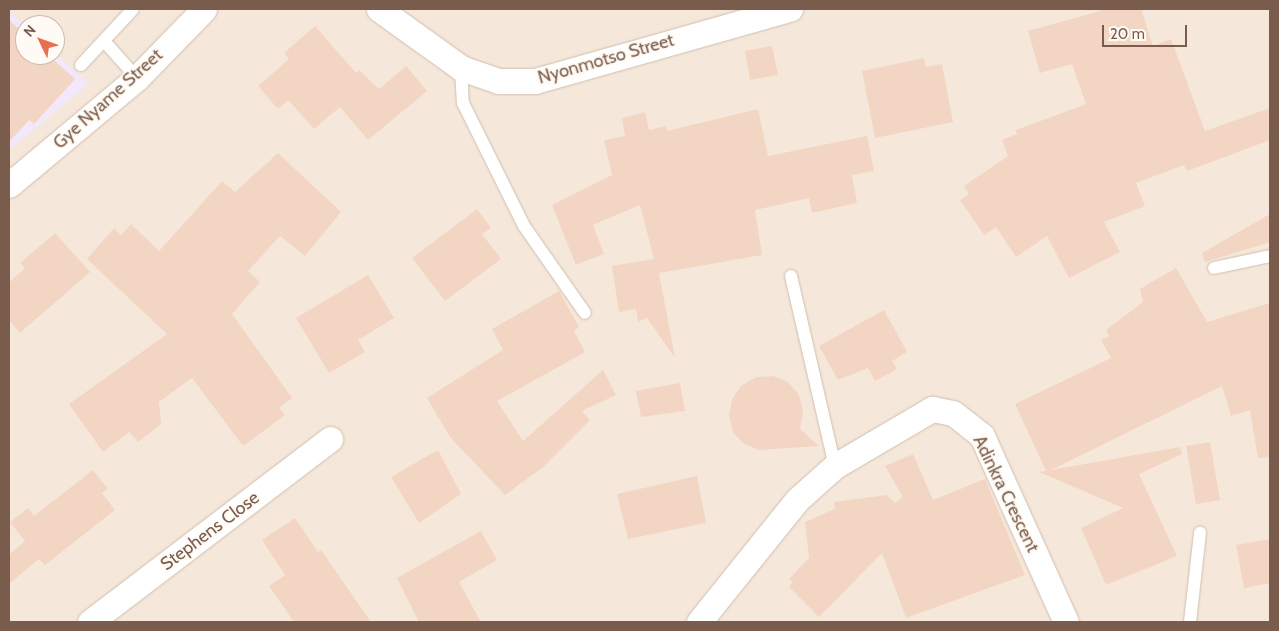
<!DOCTYPE html>
<html>
<head>
<meta charset="utf-8">
<style>
  body { margin:0 }
  #map { position:relative; width:1279px; height:631px; overflow:hidden; background:#fdf6ec; font-family:Cabin,sans-serif }
  div>[style] { position:absolute }
  .residential>* { inset:0; background:#f5e8da }
  .education>* { inset:0; background:#f3e8fa }
  .building>* { inset:0; background:#f3d5c3 }
  .roads { filter:drop-shadow(0 0 1px #d1beb0) drop-shadow(0 0 1px #d1beb0) }
  .lane>* { height:12px; margin:-6px; padding:0 6px; transform-origin:6px; border-radius:6px; background:#fff }
  .street>* { height:25px; margin:-12.5px; padding:0 12.5px; transform-origin:12.5px; border-radius:12.5px; background:#fff }
  span { translate:-50% -50%; white-space:nowrap; text-align:center; line-height:1.15; -webkit-text-stroke:4px #fffaf3; paint-order:stroke }
  .street-label { font-size:18px; color:#7a5c4d }
  .frame { position:absolute; inset:0; border:10px solid #7a5c4d; pointer-events:none }
  .north { position:absolute; left:15px; top:15px; width:50px; height:50px; box-sizing:border-box; background:#fffaf3; border:1px solid #cabbb1; border-radius:50%; rotate:312deg; font-size:14px; font-weight:700; line-height:20px; text-align:center; color:#7a5c4d }
  .north::after { content:''; display:block; margin:auto; width:18px; height:22px; background:#e76f51; clip-path:polygon(50% 0,100% 100%,50% 72%,0 100%) }
  .scale { position:absolute; left:1102px; top:25px; width:85px; height:22px; box-sizing:border-box; border:2px solid #7a5c4d; border-top:0; padding-left:6px; font-size:15px; line-height:18px; white-space:nowrap; color:#7a5c4d; -webkit-text-stroke:4px #fffaf3; paint-order:stroke }
</style>
</head>
<body>
<div id="map">
  <div class="residential">
    <i style="clip-path:polygon(evenodd,9px 9px,1270px 9px,1270px 622px,9px 622px,9px 9px,25px 25px,55px 25px,55px 55px,25px 55px,25px 25px)"></i>
  </div>
  <div class="education">
    <i style="clip-path:polygon(9px 11px,25px 26px,25px 55px,55px 53px,89px 84px,9px 150px)"></i>
  </div>
  <div class="building">
    <i style="clip-path:polygon(1107px 9px,1141px 9px,1153px 46px,1171px 39px,1205px 131px,1270px 108px,1270px 140px,1187px 171px,1184px 165px,1136px 183px,1145px 206px,1104px 222px,1120px 252px,1069px 278px,1047px 236px,1016px 257px,996px 227px,984px 235px,960px 200px,969px 194px,964px 186px,1008px 156px,1002px 140px,1017px 134px,1016px 130px,1086px 104px,1072px 64px,1040px 73px,1028px 31px)"></i>
    <i style="clip-path:polygon(9px 20px,25px 34px,25px 55px,48px 55px,75px 79px,34px 124px,29px 120px,9px 142px)"></i>
    <i style="clip-path:polygon(315px 26px,356px 73px,359px 70px,379px 89px,406px 66px,427px 91px,368px 140px,340px 107px,314px 129px,288px 100px,278px 109px,258px 86px,289px 59px,284px 53px)"></i>
    <i style="clip-path:polygon(772px 46px,778px 75px,750px 80px,745px 51px)"></i>
    <i style="clip-path:polygon(924px 58px,926px 67px,942px 64px,953px 122px,875px 138px,862px 71px)"></i>
    <i style="clip-path:polygon(758px 109px,768px 156px,867px 136px,874px 171px,852px 175px,857px 203px,812px 213px,809px 198px,755px 210px,762px 255px,659px 273px,675px 358px,647px 318px,638px 322px,636px 309px,619px 312px,612px 266px,654px 259px,640px 205px,593px 225px,604px 254px,576px 265px,552px 205px,612px 175px,604px 140px,625px 136px,622px 118px,645px 112px,649px 130px,666px 126px,667px 131px)"></i>
    <i style="clip-path:polygon(278px 153px,341px 212px,305px 256px,280px 236px,248px 271px,260px 282px,232px 314px,292px 398px,279px 408px,285px 415px,243px 446px,192px 378px,159px 402px,161px 424px,138px 442px,129px 432px,103px 452px,69px 404px,167px 334px,87px 259px,114px 228px,121px 235px,131px 224px,159px 251px,222px 181px,235px 192px)"></i>
    <i style="clip-path:polygon(477px 209px,491px 228px,482px 234px,501px 259px,445px 301px,412px 258px)"></i>
    <i style="clip-path:polygon(1270px 214px,1270px 242px,1205px 262px,1202px 253px)"></i>
    <i style="clip-path:polygon(55px 233px,90px 272px,20px 333px,9px 320px,9px 283px,25px 268px,20px 263px)"></i>
    <i style="clip-path:polygon(1176px 268px,1207px 322px,1270px 303px,1270px 457px,1258px 458px,1250px 410px,1231px 416px,1222px 386px,1051px 470px,1180px 447px,1182px 454px,1139px 474px,1177px 556px,1106px 585px,1081px 528px,1123px 508px,1039px 472px,1046px 471px,1015px 404px,1111px 358px,1101px 340px,1109px 336px,1106px 330px,1143px 302px,1140px 289px)"></i>
    <i style="clip-path:polygon(368px 275px,394px 318px,358px 340px,365px 352px,329px 373px,296px 318px)"></i>
    <i style="clip-path:polygon(559px 291px,579px 327px,574px 331px,585px 352px,497px 401px,523px 441px,603px 370px,616px 395px,582px 411px,590px 420px,543px 467px,505px 495px,450px 437px,427px 398px,503px 350px,492px 329px)"></i>
    <i style="clip-path:polygon(884px 310px,907px 352px,892px 361px,897px 369px,875px 381px,868px 368px,838px 380px,819px 346px)"></i>
    <i style="clip-path:polygon(773px 376px,788px 382px,799px 395px,803px 411px,800px 429px,819px 446px,760px 450px,744px 444px,733px 432px,729px 415px,732px 399px,741px 386px,756px 377px)"></i>
    <i style="clip-path:polygon(680px 383px,685px 411px,641px 417px,636px 391px)"></i>
    <i style="clip-path:polygon(1210px 442px,1220px 500px,1196px 504px,1186px 446px)"></i>
    <i style="clip-path:polygon(438px 450px,461px 494px,419px 523px,391px 477px)"></i>
    <i style="clip-path:polygon(913px 454px,933px 500px,985px 479px,1025px 575px,906px 618px,882px 553px,819px 617px,789px 587px,793px 582px,789px 579px,809px 558px,805px 522px,835px 509px,834px 502px,887px 495px,895px 503px,903px 497px,885px 466px)"></i>
    <i style="clip-path:polygon(93px 470px,108px 489px,102px 493px,115px 510px,45px 565px,39px 559px,9px 584px,9px 555px,25px 541px,10px 522px,28px 508px,34px 516px)"></i>
    <i style="clip-path:polygon(697px 476px,706px 523px,628px 539px,617px 494px)"></i>
    <i style="clip-path:polygon(295px 518px,318px 552px,321px 550px,371px 622px,294px 622px,269px 586px,285px 575px,262px 540px)"></i>
    <i style="clip-path:polygon(481px 531px,497px 560px,459px 582px,481px 622px,419px 622px,397px 578px)"></i>
    <i style="clip-path:polygon(1270px 539px,1270px 583px,1244px 588px,1236px 545px)"></i>
  </div>
  <div class="roads">
    <div class="lane">
      <i style="left:104px;top:41px;width:50px;rotate:48.3deg"></i>
      <i style="left:81px;top:65px;width:76px;rotate:-47.1deg"></i>
      <i style="left:461px;top:68px;width:35px;rotate:87deg"></i>
      <i style="left:463px;top:103px;width:137px;rotate:63.6deg"></i>
      <i style="left:524px;top:226px;width:106px;rotate:55deg"></i>
      <i style="left:1214px;top:268px;width:57px;rotate:-12.1deg"></i>
      <i style="left:791px;top:276px;width:195px;rotate:77deg"></i>
      <i style="left:1190px;top:622px;width:90px;rotate:-83.6deg"></i>
    </div>
    <div class="street">
      <i style="left:379px;top:9px;width:101px;rotate:35.7deg"></i>
      <i style="left:461px;top:68px;width:39px;rotate:19deg"></i>
      <i style="left:498px;top:81px;width:37px"></i>
      <i style="left:535px;top:81px;width:265px;rotate:-15.8deg"></i>
      <i style="left:9px;top:185px;width:167px;rotate:-39.9deg"></i>
      <i style="left:137px;top:78px;width:96px;rotate:-45.8deg"></i>
      <i style="left:90px;top:622px;width:302px;rotate:-37.3deg"></i>
      <i style="left:699px;top:622px;width:156px;rotate:-51.2deg"></i>
      <i style="left:797px;top:500px;width:51px;rotate:-41.8deg"></i>
      <i style="left:835px;top:466px;width:113px;rotate:-30.4deg"></i>
      <i style="left:932px;top:409px;width:21px;rotate:11deg"></i>
      <i style="left:953px;top:413px;width:37px;rotate:38deg"></i>
      <i style="left:982px;top:436px;width:204px;rotate:65.7deg"></i>
    </div>
  </div>
  <div class="street-label">
    <span style="left:606px;top:59px;rotate:-16deg">Nyonmotso Street</span>
    <span style="left:108px;top:99px;rotate:-42deg">Gye Nyame Street</span>
    <span style="left:1006px;top:494px;rotate:64deg">Adinkra Crescent</span>
    <span style="left:210px;top:531px;rotate:-37deg">Stephens Close</span>
  </div>
  <div class="frame"></div>
  <div class="north">N</div>
  <div class="scale">20 m</div>
</div>
</body>
</html>
